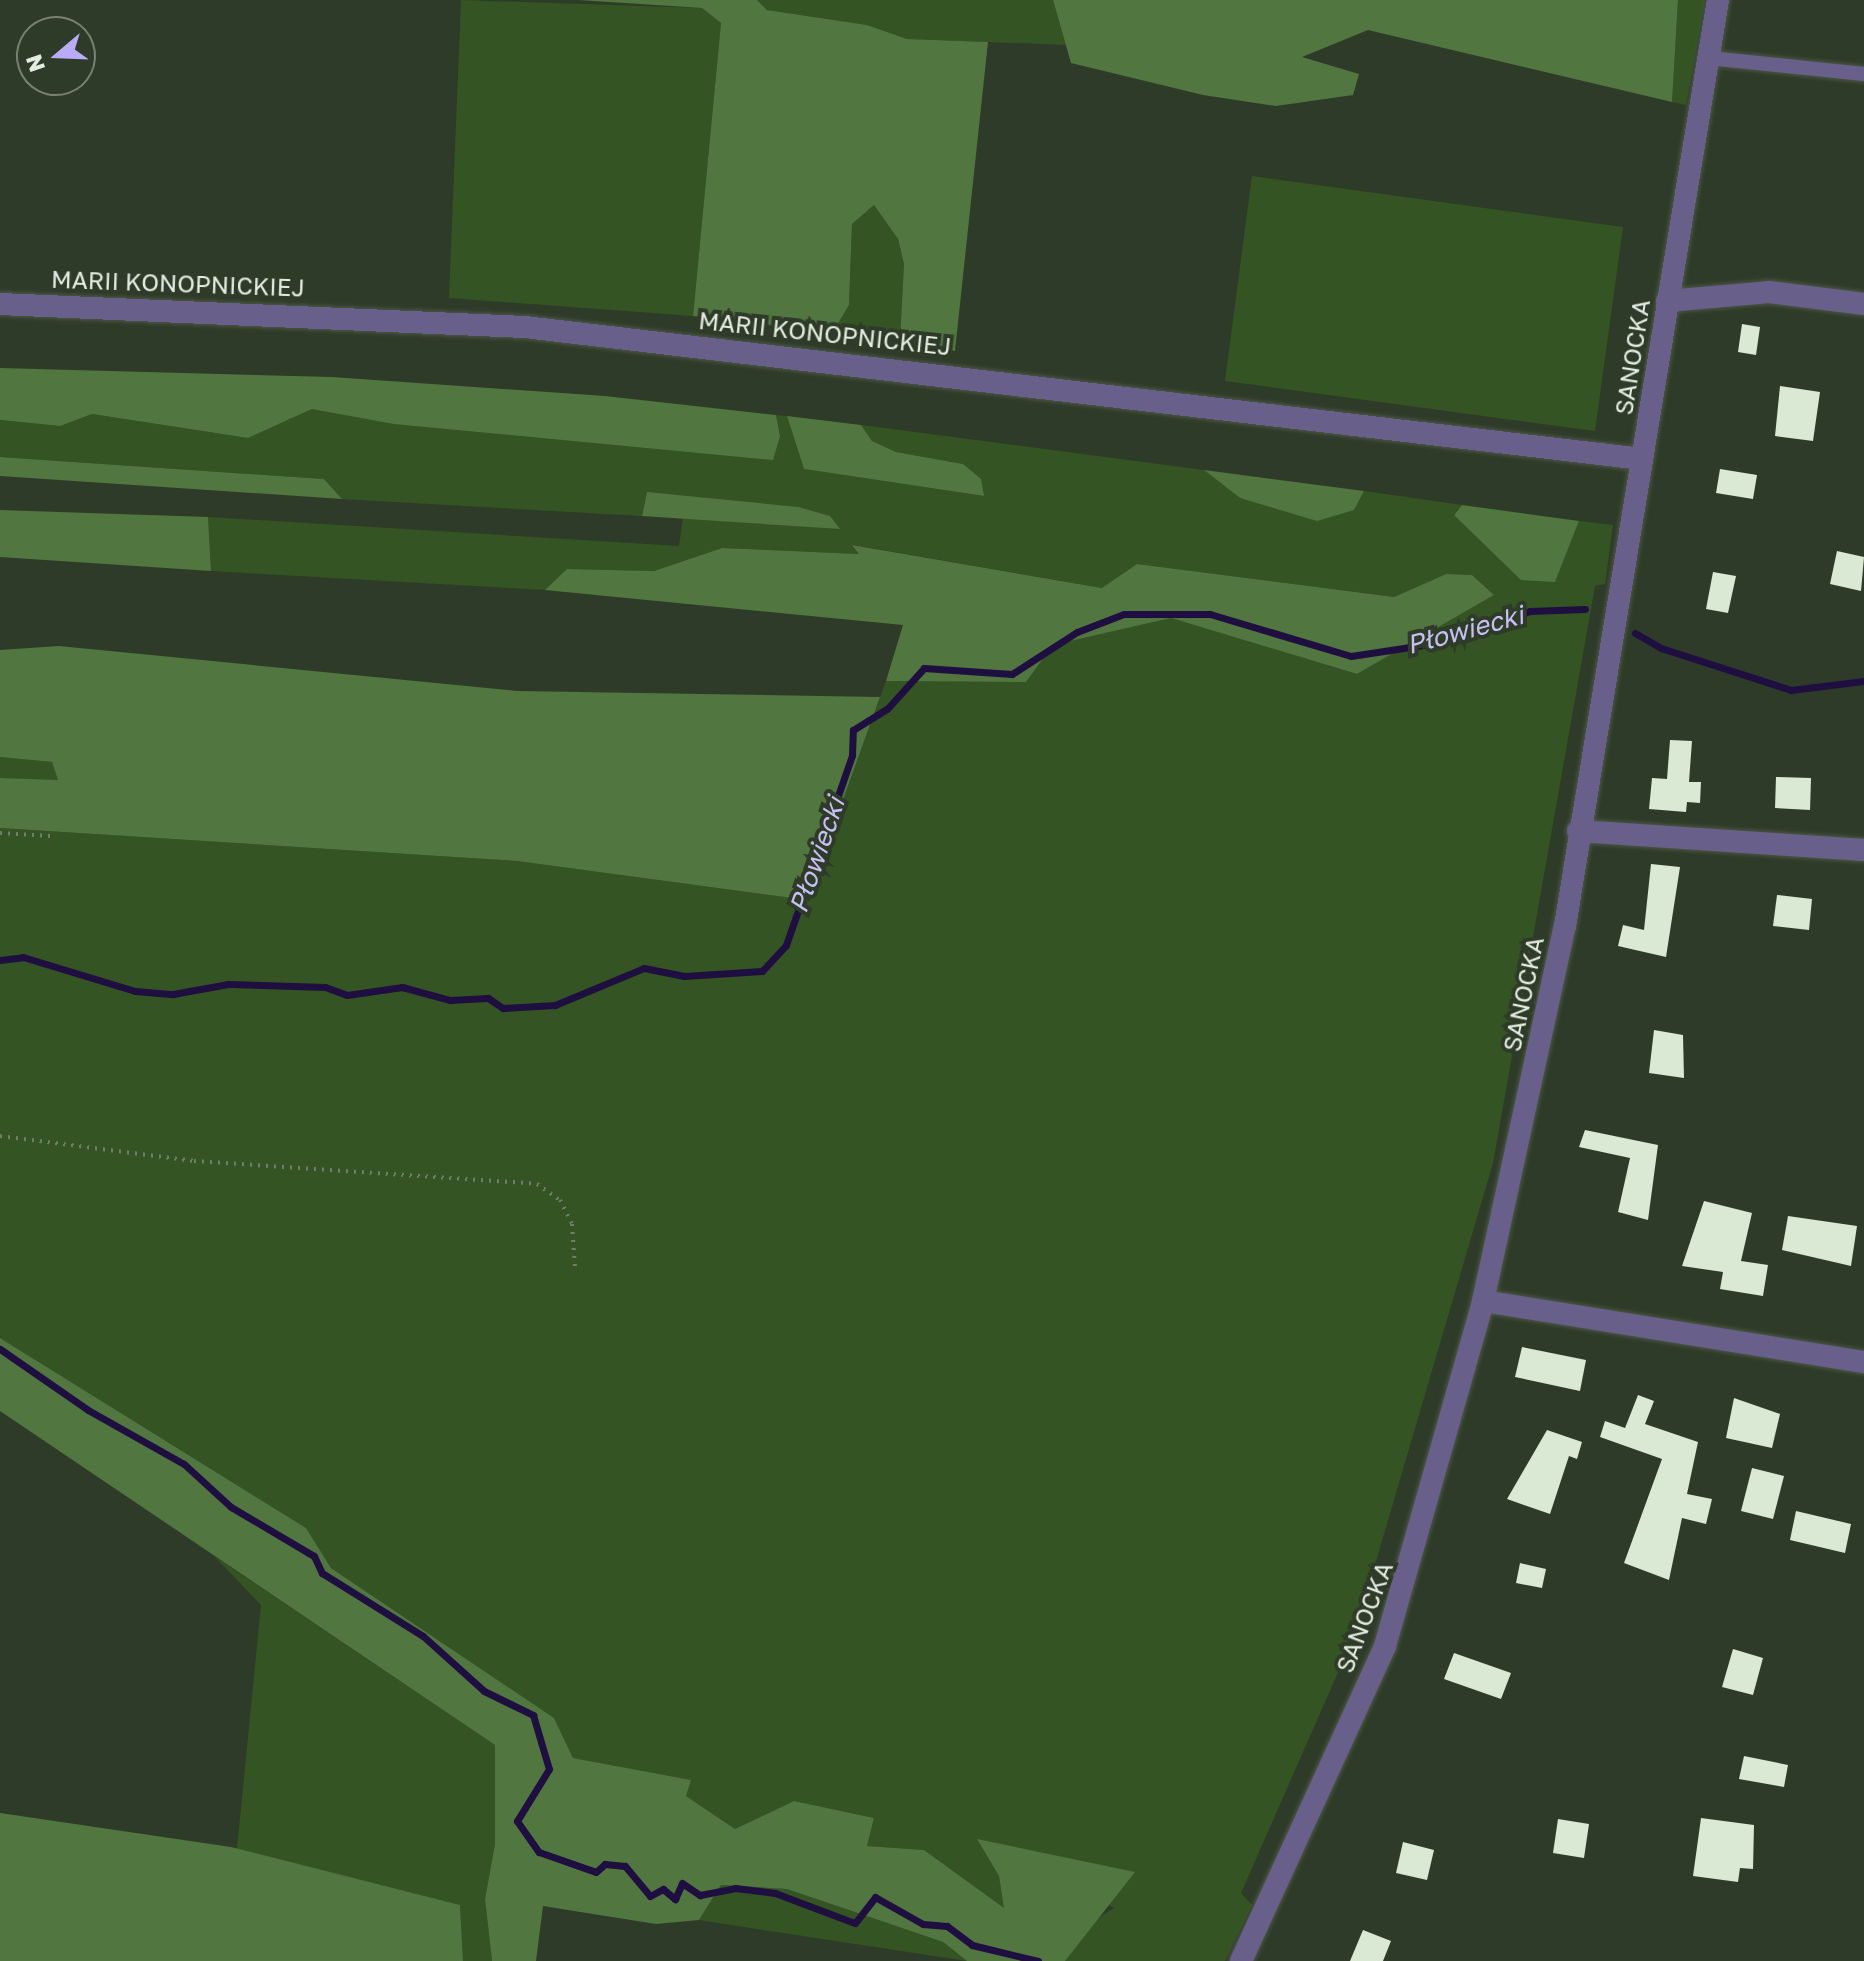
<!DOCTYPE html>
<html>
<head>
<meta charset="utf-8">
<style>
  body { margin:0 }
  #map { position:relative; width:1864px; height:1961px; overflow:hidden; background:#2f3b29; font-family:"Golos Text",sans-serif }
  div>[style] { position:absolute }
  .green>* { inset:0; background:#345523 }
  .forest>* { inset:0; background:#517640 }
  .stream>* { height:7px; margin:-3.5px; padding:0 3.5px; transform-origin:3.5px; border-radius:3.5px; background:#1f0f41 }
  .building>* { inset:0; background:#d9e9d3 }
  .path>* { height:4px; margin-top:-2px; transform-origin:0; background:repeating-linear-gradient(90deg,#727c6d 0 2px,transparent 0 8px) }
  .roads { filter:drop-shadow(0 0 2px #4c5746) drop-shadow(0 0 2px #4c5746) }
  .service>* { height:14px; margin:-7px; padding:0 7px; transform-origin:7px; border-radius:7px; background:#68608b }
  .minor>* { height:22px; margin:-11px; padding:0 11px; transform-origin:11px; border-radius:11px; background:#68608b }
  span { translate:-50% -50%; white-space:nowrap; text-align:center; line-height:1.15; -webkit-text-stroke:8px #2f3b29; paint-order:stroke }
  .street-label { font-size:24px; color:#e4ece1 }
  .water-label { font-size:26px; color:#c8bff3; font-style:italic }
  .north { position:absolute; left:16px; top:16px; width:80px; height:80px; box-sizing:border-box; background:#2f3b29; border:2px solid #778273; border-radius:50%; rotate:251deg; font-size:22px; font-weight:700; line-height:32px; text-align:center; color:#e4ece1 }
  .north::after { content:''; display:block; margin:auto; width:28px; height:36px; background:#b9abf7; clip-path:polygon(50% 0,100% 100%,50% 72%,0 100%) }
</style>
</head>
<body>
<div id="map">
  <div class="green">
    <i style="clip-path:polygon(461px 0,702px 8px,721px 23px,693px 316px,449px 298px)"></i>
    <i style="clip-path:polygon(757px 0,1053px 0,1066px 45px,907px 39px,867px 25px,767px 10px)"></i>
    <i style="clip-path:polygon(1678px 0,1705px 0,1686px 105px,1672px 102px)"></i>
    <i style="clip-path:polygon(1252px 176px,1623px 227px,1595px 431px,1225px 381px)"></i>
    <i style="clip-path:polygon(874px 205px,898px 239px,904px 264px,900px 339px,833px 332px,849px 305px,852px 224px)"></i>
    <i style="clip-path:polygon(312px 409px,555px 438px,780px 436px,776px 415px,787px 416px,804px 469px,983px 496px,963px 464px,896px 452px,872px 441px,861px 425px,1204px 470px,1240px 498px,1354px 510px,1364px 491px,1462px 505px,1454px 514px,1555px 582px,1579px 521px,1613px 525px,1605px 584px,1595px 586px,1493px 1163px,1354px 1636px,1241px 1893px,1252px 1905px,1225px 1961px,1065px 1961px,1092px 1922px,1114px 1908px,978px 1840px,999px 1876px,1005px 1909px,924px 1850px,867px 1846px,874px 1818px,794px 1801px,735px 1829px,686px 1796px,690px 1780px,573px 1758px,554px 1718px,331px 1568px,306px 1528px,0 1338px,0 828px,517px 861px,807px 900px,886px 681px,1026px 682px,1053px 645px,1171px 618px,1357px 674px,1494px 595px,1472px 575px,1446px 574px,1394px 597px,1137px 564px,1103px 588px,854px 545px,860px 554px,722px 548px,654px 571px,568px 569px,545px 590px,211px 571px,208px 517px,679px 546px,683px 518px,840px 529px,647px 492px,642px 516px,342px 499px,324px 479px,0 457px,0 420px,60px 426px,92px 414px,248px 438px)"></i>
    <i style="clip-path:polygon(0 757px,52px 762px,59px 781px,0 778px)"></i>
    <i style="clip-path:polygon(214px 1556px,495px 1745px,495px 1844px,485px 1899px,492px 1961px,463px 1961px,460px 1905px,237px 1849px,261px 1605px)"></i>
    <i style="clip-path:polygon(721px 1885px,787px 1889px,943px 1942px,967px 1961px,699px 1920px)"></i>
  </div>
  <div class="forest">
    <i style="clip-path:polygon(578px 0,757px 0,767px 10px,867px 25px,907px 39px,988px 42px,955px 351px,900px 339px,904px 264px,898px 239px,874px 205px,852px 224px,849px 305px,833px 332px,693px 316px,721px 23px,702px 8px)"></i>
    <i style="clip-path:polygon(1053px 0,1678px 0,1672px 102px,1368px 30px,1302px 57px,1359px 74px,1353px 95px,1276px 106px,1203px 95px,1071px 63px)"></i>
    <i style="clip-path:polygon(0 368px,332px 377px,605px 396px,776px 415px,780px 436px,773px 460px,394px 424px,312px 409px,248px 438px,92px 414px,60px 426px,0 420px)"></i>
    <i style="clip-path:polygon(787px 416px,861px 425px,872px 441px,896px 452px,963px 464px,981px 479px,984px 496px,804px 469px)"></i>
    <i style="clip-path:polygon(0 457px,324px 479px,342px 499px,0 476px)"></i>
    <i style="clip-path:polygon(1204px 470px,1364px 491px,1354px 510px,1317px 521px,1240px 498px)"></i>
    <i style="clip-path:polygon(647px 492px,798px 507px,830px 516px,840px 529px,642px 516px)"></i>
    <i style="clip-path:polygon(1462px 505px,1579px 521px,1555px 582px,1521px 580px,1454px 515px)"></i>
    <i style="clip-path:polygon(0 510px,208px 517px,211px 571px,0 557px)"></i>
    <i style="clip-path:polygon(852px 545px,1102px 588px,1137px 564px,1394px 597px,1446px 574px,1472px 575px,1494px 595px,1357px 674px,1171px 618px,1053px 645px,1026px 682px,886px 681px,903px 625px,545px 590px,567px 569px,654px 571px,722px 548px,859px 554px)"></i>
    <i style="clip-path:polygon(59px 646px,517px 691px,880px 697px,807px 900px,517px 861px,0 828px,0 778px,58px 780px,52px 762px,0 757px,0 650px)"></i>
    <i style="clip-path:polygon(0 1338px,306px 1528px,331px 1568px,554px 1718px,573px 1758px,691px 1780px,686px 1796px,735px 1829px,794px 1801px,874px 1818px,867px 1846px,924px 1850px,1004px 1908px,999px 1876px,977px 1839px,1135px 1872px,1065px 1961px,967px 1961px,943px 1942px,787px 1889px,721px 1885px,699px 1920px,656px 1924px,543px 1906px,536px 1961px,492px 1961px,485px 1899px,495px 1844px,495px 1745px,0 1411px)"></i>
    <i style="clip-path:polygon(0 1813px,231px 1847px,460px 1905px,463px 1961px,0 1961px)"></i>
  </div>
  <div class="stream">
    <i style="left:1635px;top:633px;width:30px;rotate:30deg"></i>
    <i style="left:1661px;top:648px;width:137px;rotate:17.9deg"></i>
    <i style="left:1791px;top:690px;width:74px;rotate:-7deg"></i>
    <i style="left:0;top:960px;width:23px;rotate:-7deg"></i>
    <i style="left:23px;top:957px;width:117px;rotate:16.9deg"></i>
    <i style="left:135px;top:991px;width:38px;rotate:5deg"></i>
    <i style="left:173px;top:994px;width:56px;rotate:-10.3deg"></i>
    <i style="left:228px;top:984px;width:97px;rotate:1.8deg"></i>
    <i style="left:325px;top:987px;width:23px;rotate:20deg"></i>
    <i style="left:347px;top:995px;width:56px;rotate:-8.3deg"></i>
    <i style="left:402px;top:987px;width:50px;rotate:15.2deg"></i>
    <i style="left:450px;top:1000px;width:38px;rotate:-3deg"></i>
    <i style="left:488px;top:998px;width:18px;rotate:34deg"></i>
    <i style="left:503px;top:1008px;width:52px;rotate:-3.3deg"></i>
    <i style="left:555px;top:1005px;width:96px;rotate:-22.6deg"></i>
    <i style="left:644px;top:968px;width:41px;rotate:11.3deg"></i>
    <i style="left:684px;top:976px;width:78px;rotate:-3.7deg"></i>
    <i style="left:762px;top:971px;width:35px;rotate:-47deg"></i>
    <i style="left:786px;top:945px;width:201px;rotate:-70.8deg"></i>
    <i style="left:852px;top:755px;width:25px;rotate:-88deg"></i>
    <i style="left:853px;top:730px;width:40px;rotate:-32deg"></i>
    <i style="left:887px;top:709px;width:55px;rotate:-47.9deg"></i>
    <i style="left:924px;top:668px;width:88px;rotate:3.9deg"></i>
    <i style="left:1012px;top:674px;width:77px;rotate:-32.9deg"></i>
    <i style="left:1077px;top:632px;width:50px;rotate:-21deg"></i>
    <i style="left:1124px;top:614px;width:86px"></i>
    <i style="left:1210px;top:614px;width:147px;rotate:16.6deg"></i>
    <i style="left:1351px;top:656px;width:93px;rotate:-8.7deg"></i>
    <i style="left:1443px;top:642px;width:92px;rotate:-19.6deg"></i>
    <i style="left:1530px;top:611px;width:55px;rotate:-2.1deg"></i>
    <i style="left:0;top:1349px;width:107px;rotate:34.7deg"></i>
    <i style="left:88px;top:1410px;width:110px;rotate:29.4deg"></i>
    <i style="left:184px;top:1464px;width:64px;rotate:42.5deg"></i>
    <i style="left:231px;top:1507px;width:96px;rotate:30.6deg"></i>
    <i style="left:314px;top:1556px;width:19px;rotate:65deg"></i>
    <i style="left:322px;top:1573px;width:119px;rotate:32deg"></i>
    <i style="left:423px;top:1636px;width:82px;rotate:42deg"></i>
    <i style="left:484px;top:1691px;width:55px;rotate:26.1deg"></i>
    <i style="left:533px;top:1715px;width:56px;rotate:73.5deg"></i>
    <i style="left:549px;top:1769px;width:61px;rotate:121.6deg"></i>
    <i style="left:517px;top:1821px;width:38px;rotate:55deg"></i>
    <i style="left:539px;top:1852px;width:60px;rotate:19.3deg"></i>
    <i style="left:596px;top:1872px;width:12px;rotate:-42deg"></i>
    <i style="left:605px;top:1864px;width:20px;rotate:6deg"></i>
    <i style="left:625px;top:1866px;width:39px;rotate:50deg"></i>
    <i style="left:650px;top:1896px;width:15px;rotate:-28deg"></i>
    <i style="left:663px;top:1889px;width:16px;rotate:40deg"></i>
    <i style="left:675px;top:1899px;width:17px;rotate:-66deg"></i>
    <i style="left:682px;top:1883px;width:22px;rotate:34deg"></i>
    <i style="left:700px;top:1895px;width:36px;rotate:-11deg"></i>
    <i style="left:735px;top:1888px;width:40px;rotate:7.1deg"></i>
    <i style="left:775px;top:1893px;width:85px;rotate:20.6deg"></i>
    <i style="left:855px;top:1923px;width:33px;rotate:-52deg"></i>
    <i style="left:875px;top:1897px;width:55px;rotate:29.4deg"></i>
    <i style="left:923px;top:1924px;width:24px;rotate:5deg"></i>
    <i style="left:947px;top:1926px;width:31px;rotate:37deg"></i>
    <i style="left:972px;top:1945px;width:68px;rotate:13.6deg"></i>
  </div>
  <div class="building">
    <i style="clip-path:polygon(1742px 324px,1760px 327px,1756px 355px,1738px 352px)"></i>
    <i style="clip-path:polygon(1780px 386px,1820px 392px,1813px 441px,1775px 436px)"></i>
    <i style="clip-path:polygon(1720px 469px,1757px 475px,1753px 499px,1716px 493px)"></i>
    <i style="clip-path:polygon(1837px 551px,1864px 557px,1861px 591px,1830px 584px)"></i>
    <i style="clip-path:polygon(1713px 572px,1736px 576px,1728px 613px,1706px 609px)"></i>
    <i style="clip-path:polygon(1670px 740px,1692px 741px,1689px 782px,1701px 782px,1700px 803px,1687px 802px,1686px 812px,1649px 809px,1652px 778px,1667px 779px)"></i>
    <i style="clip-path:polygon(1776px 777px,1811px 778px,1810px 810px,1775px 808px)"></i>
    <i style="clip-path:polygon(1651px 864px,1680px 867px,1666px 957px,1618px 946px,1623px 925px,1644px 930px)"></i>
    <i style="clip-path:polygon(1777px 895px,1812px 899px,1809px 930px,1773px 926px)"></i>
    <i style="clip-path:polygon(1654px 1030px,1683px 1035px,1684px 1078px,1649px 1073px)"></i>
    <i style="clip-path:polygon(1585px 1130px,1658px 1145px,1648px 1220px,1618px 1212px,1630px 1158px,1579px 1147px)"></i>
    <i style="clip-path:polygon(1704px 1201px,1752px 1213px,1741px 1261px,1768px 1265px,1763px 1296px,1720px 1289px,1723px 1272px,1682px 1266px)"></i>
    <i style="clip-path:polygon(1788px 1216px,1857px 1226px,1851px 1266px,1782px 1250px)"></i>
    <i style="clip-path:polygon(1522px 1347px,1586px 1360px,1580px 1391px,1515px 1377px)"></i>
    <i style="clip-path:polygon(1638px 1395px,1654px 1401px,1645px 1424px,1698px 1442px,1687px 1494px,1712px 1499px,1706px 1524px,1682px 1518px,1669px 1580px,1624px 1563px,1662px 1459px,1600px 1437px,1605px 1421px,1625px 1428px)"></i>
    <i style="clip-path:polygon(1734px 1398px,1780px 1414px,1772px 1448px,1726px 1438px)"></i>
    <i style="clip-path:polygon(1547px 1430px,1582px 1442px,1577px 1459px,1569px 1456px,1550px 1514px,1507px 1499px)"></i>
    <i style="clip-path:polygon(1752px 1468px,1784px 1476px,1773px 1519px,1741px 1511px)"></i>
    <i style="clip-path:polygon(1796px 1511px,1851px 1524px,1845px 1553px,1790px 1540px)"></i>
    <i style="clip-path:polygon(1520px 1563px,1546px 1569px,1542px 1588px,1516px 1583px)"></i>
    <i style="clip-path:polygon(1733px 1649px,1763px 1658px,1753px 1695px,1722px 1687px)"></i>
    <i style="clip-path:polygon(1454px 1653px,1511px 1673px,1501px 1699px,1444px 1679px)"></i>
    <i style="clip-path:polygon(1744px 1756px,1788px 1765px,1784px 1787px,1739px 1779px)"></i>
    <i style="clip-path:polygon(1701px 1818px,1754px 1825px,1753px 1869px,1740px 1868px,1738px 1882px,1693px 1876px)"></i>
    <i style="clip-path:polygon(1558px 1819px,1589px 1824px,1584px 1858px,1553px 1853px)"></i>
    <i style="clip-path:polygon(1403px 1842px,1434px 1850px,1427px 1880px,1396px 1873px)"></i>
    <i style="clip-path:polygon(1363px 1930px,1391px 1941px,1383px 1961px,1350px 1961px)"></i>
  </div>
  <div class="path">
    <i style="left:0;top:833px;width:51px;rotate:3.4deg"></i>
    <i style="left:0;top:1136px;width:196px;rotate:7.3deg"></i>
    <i style="left:194px;top:1161px;width:344px;rotate:3.8deg"></i>
    <i style="left:537px;top:1184px;width:28px;rotate:35deg"></i>
    <i style="left:560px;top:1200px;width:27px;rotate:63deg"></i>
    <i style="left:572px;top:1224px;width:44px;rotate:86.1deg"></i>
  </div>
  <div class="roads">
    <div class="service">
      <i style="left:1709px;top:58px;width:156px;rotate:5.9deg"></i>
    </div>
    <div class="minor">
      <i style="left:1667px;top:301px;width:102px;rotate:-5deg"></i>
      <i style="left:1769px;top:292px;width:96px;rotate:7.2deg"></i>
      <i style="left:0;top:304px;width:526px;rotate:2.51deg"></i>
      <i style="left:525px;top:327px;width:1125px;rotate:6.74deg"></i>
      <i style="left:1578px;top:831px;width:287px;rotate:3.8deg"></i>
      <i style="left:1483px;top:1301px;width:386px;rotate:9.1deg"></i>
      <i style="left:1241px;top:1961px;width:346px;rotate:-65.4deg"></i>
      <i style="left:1385px;top:1646px;width:359px;rotate:-74.1deg"></i>
      <i style="left:1483px;top:1301px;width:384px;rotate:-77.7deg"></i>
      <i style="left:1565px;top:926px;width:939px;rotate:-80.62deg"></i>
    </div>
  </div>
  <div class="street-label">
    <span style="left:178px;top:283px;rotate:2deg">MARII KONOPNICKIEJ</span>
    <span style="left:825px;top:333px;rotate:6deg">MARII KONOPNICKIEJ</span>
    <span style="left:1632px;top:357px;rotate:-81deg">SANOCKA</span>
    <span style="left:1523px;top:994px;rotate:-78deg">SANOCKA</span>
    <span style="left:1364px;top:1617px;rotate:-69deg">SANOCKA</span>
  </div>
  <div class="water-label">
    <span style="left:1465px;top:630px;rotate:-15deg">Płowiecki</span>
    <span style="left:817px;top:855px;rotate:-71deg">Płowiecki</span>
  </div>
  <div class="north">N</div>
</div>
</body>
</html>
